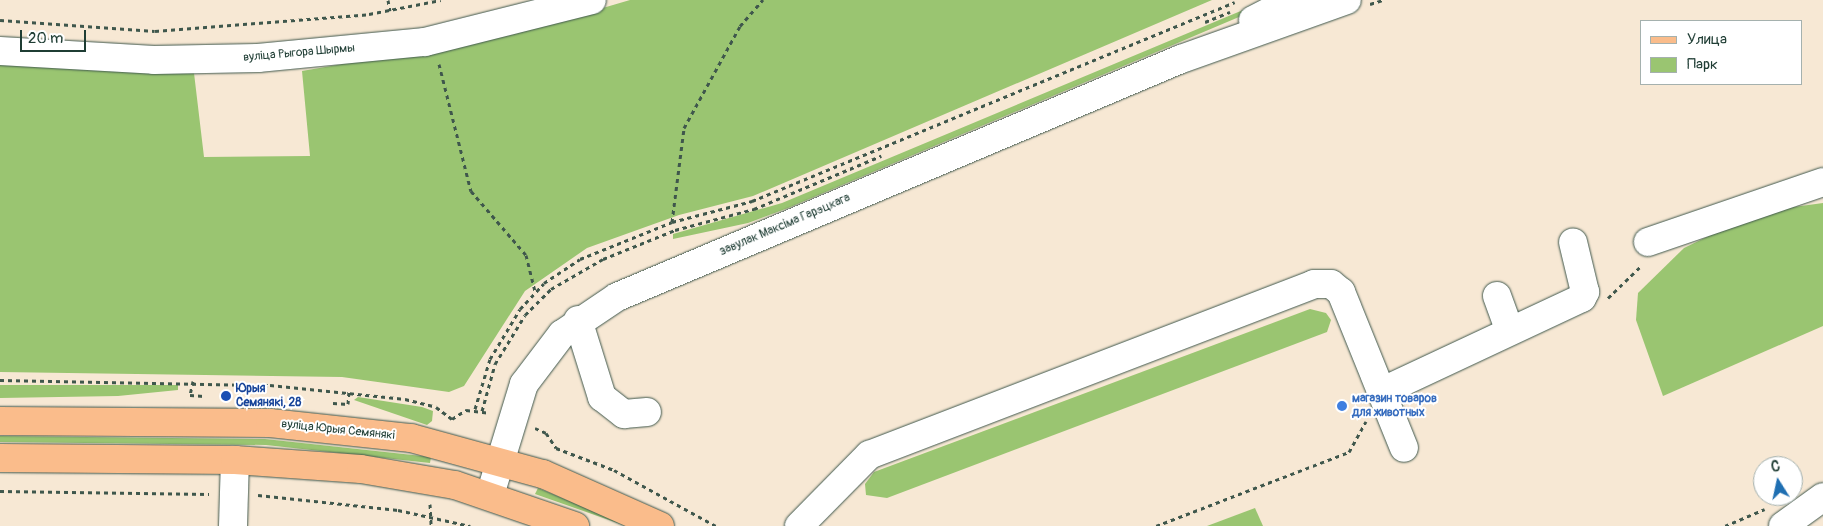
<!DOCTYPE html>
<html>
<head>
<meta charset="utf-8">
<style>
  body { margin:0 }
  #map { position:relative; width:1823px; height:526px; overflow:hidden; background:#f7e8d4; font-family:Pangolin,sans-serif }
  div>[style] { position:absolute }
  .green>* { inset:0; background:#9ac571 }
  .path>* { height:3px; margin-top:-1.5px; transform-origin:0; background:repeating-linear-gradient(90deg,#3f574c 0 4px,transparent 0 8px) }
  .roads { filter:drop-shadow(0 0 1px #3f574c) drop-shadow(0 0 1px #3f574c) }
  .minor>* { height:28px; margin:-14px; padding:0 14px; transform-origin:14px; border-radius:14px; background:#fff }
  .major>* { height:28px; margin:-14px; padding:0 14px; transform-origin:14px; border-radius:14px; background:#fabc8b }
  .dots>* { width:14px; height:14px; translate:-50% -50%; box-sizing:border-box; border:2px solid #fff; border-radius:50% }
  span { translate:-50% -50%; white-space:nowrap; text-align:center; line-height:1.15; -webkit-text-stroke:4px #fff; paint-order:stroke }
  .street-label { font-size:12px; color:#1f3d34 }
  .transit-label { font-size:12px; color:#164399; font-weight:700 }
  .left { translate:0 -50%; text-align:left }
  .shop-label { font-size:12px; color:#366cbe; font-weight:700 }
  .legend { position:absolute; left:1640px; top:20px; width:162px; height:65px; box-sizing:border-box; background:#fff; border:1px solid #a5b1ae; margin:0; padding:6px 9px; list-style:none; font-size:15px; color:#1f3d34 }
  .legend li { display:flex; align-items:center; gap:10px; height:25px }
  .legend b { width:25px; border:1px solid #a5b1ae }
  .north { position:absolute; left:1753px; top:456px; width:50px; height:50px; box-sizing:border-box; background:#fff; border:1px solid #a5b1ae; border-radius:50%; rotate:350deg; font-size:14px; font-weight:700; line-height:20px; text-align:center; color:#1f3d34 }
  .north::after { content:''; display:block; margin:auto; width:18px; height:22px; background:#1f6fb2; clip-path:polygon(50% 0,100% 100%,50% 72%,0 100%) }
  .scale { position:absolute; left:20px; top:30px; width:66px; height:22px; box-sizing:border-box; border:2px solid #1f3d34; border-top:0; padding-left:6px; font-size:15px; line-height:18px; white-space:nowrap; color:#1f3d34; -webkit-text-stroke:4px #fff; paint-order:stroke }
</style>
</head>
<body>
<div id="map">
  <div class="green">
    <i style="clip-path:polygon(630px 0,1212px 0,753px 196px,679px 215px,587px 248px,525px 291px,464px 386px,449px 392px,342px 377px,0 372px,0 62px,194px 73px,204px 157px,310px 156px,302px 71px,511px 35px)"></i>
    <i style="clip-path:polygon(1267px 0,1279px 0,788px 208px,748px 223px,673px 239px,673px 234px,782px 203px)"></i>
    <i style="clip-path:polygon(1823px 203px,1823px 326px,1663px 396px,1636px 320px,1638px 293px,1684px 248px,1721px 230px,1779px 209px)"></i>
    <i style="clip-path:polygon(1310px 309px,1326px 313px,1331px 320px,1327px 332px,887px 498px,866px 495px,865px 484px,874px 472px)"></i>
    <i style="clip-path:polygon(0 385px,178px 385px,178px 390px,118px 396px,0 398px)"></i>
    <i style="clip-path:polygon(358px 397px,422px 407px,433px 411px,432px 421px,427px 425px,354px 400px)"></i>
    <i style="clip-path:polygon(0 436px,265px 439px,431px 457px,430px 463px,266px 445px,0 442px)"></i>
    <i style="clip-path:polygon(538px 488px,579px 505px,626px 526px,535px 494px)"></i>
    <i style="clip-path:polygon(1255px 508px,1263px 526px,1207px 526px)"></i>
  </div>
  <div class="path">
    <i style="left:388px;top:0;width:11px;rotate:80deg"></i>
    <i style="left:1370px;top:4px;width:14px;rotate:-17deg"></i>
    <i style="left:0;top:20px;width:155px;rotate:4.1deg"></i>
    <i style="left:155px;top:31px;width:215px;rotate:-4.5deg"></i>
    <i style="left:369px;top:14px;width:73px;rotate:-11deg"></i>
    <i style="left:1205px;top:22px;width:27px;rotate:-22deg"></i>
    <i style="left:439px;top:64px;width:131px;rotate:75.9deg"></i>
    <i style="left:471px;top:191px;width:84px;rotate:49.3deg"></i>
    <i style="left:526px;top:255px;width:38px;rotate:76deg"></i>
    <i style="left:672px;top:222px;width:95px;rotate:-82.7deg"></i>
    <i style="left:684px;top:128px;width:116px;rotate:-61.2deg"></i>
    <i style="left:740px;top:26px;width:35px;rotate:-49deg"></i>
    <i style="left:1608px;top:298px;width:47px;rotate:-44.1deg"></i>
    <i style="left:0;top:380px;width:270px;rotate:1.1deg"></i>
    <i style="left:270px;top:385px;width:136px;rotate:5.9deg"></i>
    <i style="left:405px;top:399px;width:32px;rotate:14deg"></i>
    <i style="left:436px;top:407px;width:20px;rotate:37deg"></i>
    <i style="left:452px;top:419px;width:17px;rotate:-33deg"></i>
    <i style="left:466px;top:410px;width:23px;rotate:7deg"></i>
    <i style="left:193px;top:381px;width:14px;rotate:102deg"></i>
    <i style="left:190px;top:395px;width:14px;rotate:4deg"></i>
    <i style="left:333px;top:403px;width:15px;rotate:4deg"></i>
    <i style="left:348px;top:404px;width:14px;rotate:-86deg"></i>
    <i style="left:475px;top:409px;width:52px;rotate:-73.3deg"></i>
    <i style="left:490px;top:359px;width:58px;rotate:-59deg"></i>
    <i style="left:520px;top:309px;width:35px;rotate:-47deg"></i>
    <i style="left:544px;top:283px;width:43px;rotate:-33.7deg"></i>
    <i style="left:580px;top:259px;width:99px;rotate:-21.9deg"></i>
    <i style="left:672px;top:222px;width:83px;rotate:-14.7deg"></i>
    <i style="left:752px;top:201px;width:522px;rotate:-22.39deg"></i>
    <i style="left:482px;top:411px;width:49px;rotate:-74.5deg"></i>
    <i style="left:495px;top:364px;width:57px;rotate:-58.5deg"></i>
    <i style="left:525px;top:315px;width:37px;rotate:-45deg"></i>
    <i style="left:551px;top:289px;width:60px;rotate:-30deg"></i>
    <i style="left:603px;top:259px;width:78px;rotate:-21.9deg"></i>
    <i style="left:675px;top:230px;width:82px;rotate:-14.9deg"></i>
    <i style="left:754px;top:209px;width:138px;rotate:-22.7deg"></i>
    <i style="left:535px;top:428px;width:12px;rotate:24deg"></i>
    <i style="left:546px;top:433px;width:18px;rotate:56deg"></i>
    <i style="left:556px;top:448px;width:62px;rotate:20.8deg"></i>
    <i style="left:614px;top:470px;width:116px;rotate:28.8deg"></i>
    <i style="left:0;top:491px;width:209px;rotate:0.8deg"></i>
    <i style="left:258px;top:495px;width:141px;rotate:6.1deg"></i>
    <i style="left:398px;top:510px;width:74px;rotate:12.5deg"></i>
    <i style="left:430px;top:504px;width:22px;rotate:87deg"></i>
    <i style="left:1156px;top:526px;width:207px;rotate:-21deg"></i>
    <i style="left:1349px;top:452px;width:35px;rotate:-61deg"></i>
    <i style="left:1725px;top:526px;width:43px;rotate:-23deg"></i>
  </div>
  <div class="roads">
    <div class="minor">
      <i style="left:1253px;top:20px;width:44px;rotate:-27.1deg"></i>
      <i style="left:0;top:51px;width:154px;rotate:3.3deg"></i>
      <i style="left:154px;top:60px;width:104px;rotate:-1.1deg"></i>
      <i style="left:258px;top:58px;width:168px;rotate:-5.5deg"></i>
      <i style="left:425px;top:42px;width:172px;rotate:-14.1deg"></i>
      <i style="left:1648px;top:242px;width:185px;rotate:-18.9deg"></i>
      <i style="left:1497px;top:296px;width:37px;rotate:70deg"></i>
      <i style="left:578px;top:320px;width:81px;rotate:72.7deg"></i>
      <i style="left:602px;top:397px;width:28px;rotate:38deg"></i>
      <i style="left:624px;top:414px;width:23px;rotate:-5deg"></i>
      <i style="left:1381px;top:392px;width:222px;rotate:-25.1deg"></i>
      <i style="left:1582px;top:298px;width:7px;rotate:-63deg"></i>
      <i style="left:1585px;top:292px;width:51px;rotate:-103.5deg"></i>
      <i style="left:490px;top:495px;width:116px;rotate:-73deg"></i>
      <i style="left:524px;top:384px;width:63px;rotate:-52.8deg"></i>
      <i style="left:562px;top:334px;width:66px;rotate:-33.9deg"></i>
      <i style="left:617px;top:297px;width:612px;rotate:-22.88deg"></i>
      <i style="left:1181px;top:59px;width:176px;rotate:-19.6deg"></i>
      <i style="left:233px;top:526px;width:66px;rotate:-88.3deg"></i>
      <i style="left:799px;top:526px;width:100px;rotate:-45.4deg"></i>
      <i style="left:869px;top:455px;width:477px;rotate:-21deg"></i>
      <i style="left:1314px;top:284px;width:17px"></i>
      <i style="left:1331px;top:284px;width:13px;rotate:39deg"></i>
      <i style="left:1341px;top:292px;width:168px;rotate:68deg"></i>
      <i style="left:1783px;top:526px;width:49px;rotate:-35.9deg"></i>
    </div>
    <div class="major">
      <i style="left:0;top:421px;width:270px;rotate:0.4deg"></i>
      <i style="left:270px;top:423px;width:142px;rotate:6.1deg"></i>
      <i style="left:411px;top:438px;width:137px;rotate:15.3deg"></i>
      <i style="left:543px;top:474px;width:128px;rotate:24deg"></i>
      <i style="left:0;top:458px;width:235px;rotate:0.5deg"></i>
      <i style="left:235px;top:460px;width:126px;rotate:4.1deg"></i>
      <i style="left:361px;top:469px;width:95px;rotate:9.7deg"></i>
      <i style="left:455px;top:485px;width:127px;rotate:18.9deg"></i>
    </div>
  </div>
  <div class="dots">
    <i style="left:226px;top:396px;background:#1a4fb4"></i>
    <i style="left:1342px;top:406px;background:#3f7fe0"></i>
  </div>
  <div class="street-label">
    <span style="left:299px;top:53px;rotate:-5deg">вуліца Рыгора Шырмы</span>
    <span style="left:785px;top:225px;rotate:-23deg">завулак Максіма Гарэцкага</span>
    <span style="left:338px;top:430px;rotate:6deg">вуліца Юрыя Семянякі</span>
  </div>
  <div class="transit-label">
    <span class="left" style="left:236px;top:396px">Юрыя<br>Семянякі, 28</span>
  </div>
  <div class="shop-label">
    <span class="left" style="left:1352px;top:406px">магазин товаров<br>для животных</span>
  </div>
  <ul class="legend">
  <li><b style="height:6px;background:#fabc8b"></b>Улица</li>
  <li><b style="height:14px;background:#9ac571"></b>Парк</li>
  </ul>
  <div class="north">С</div>
  <div class="scale">20 m</div>
</div>
</body>
</html>
